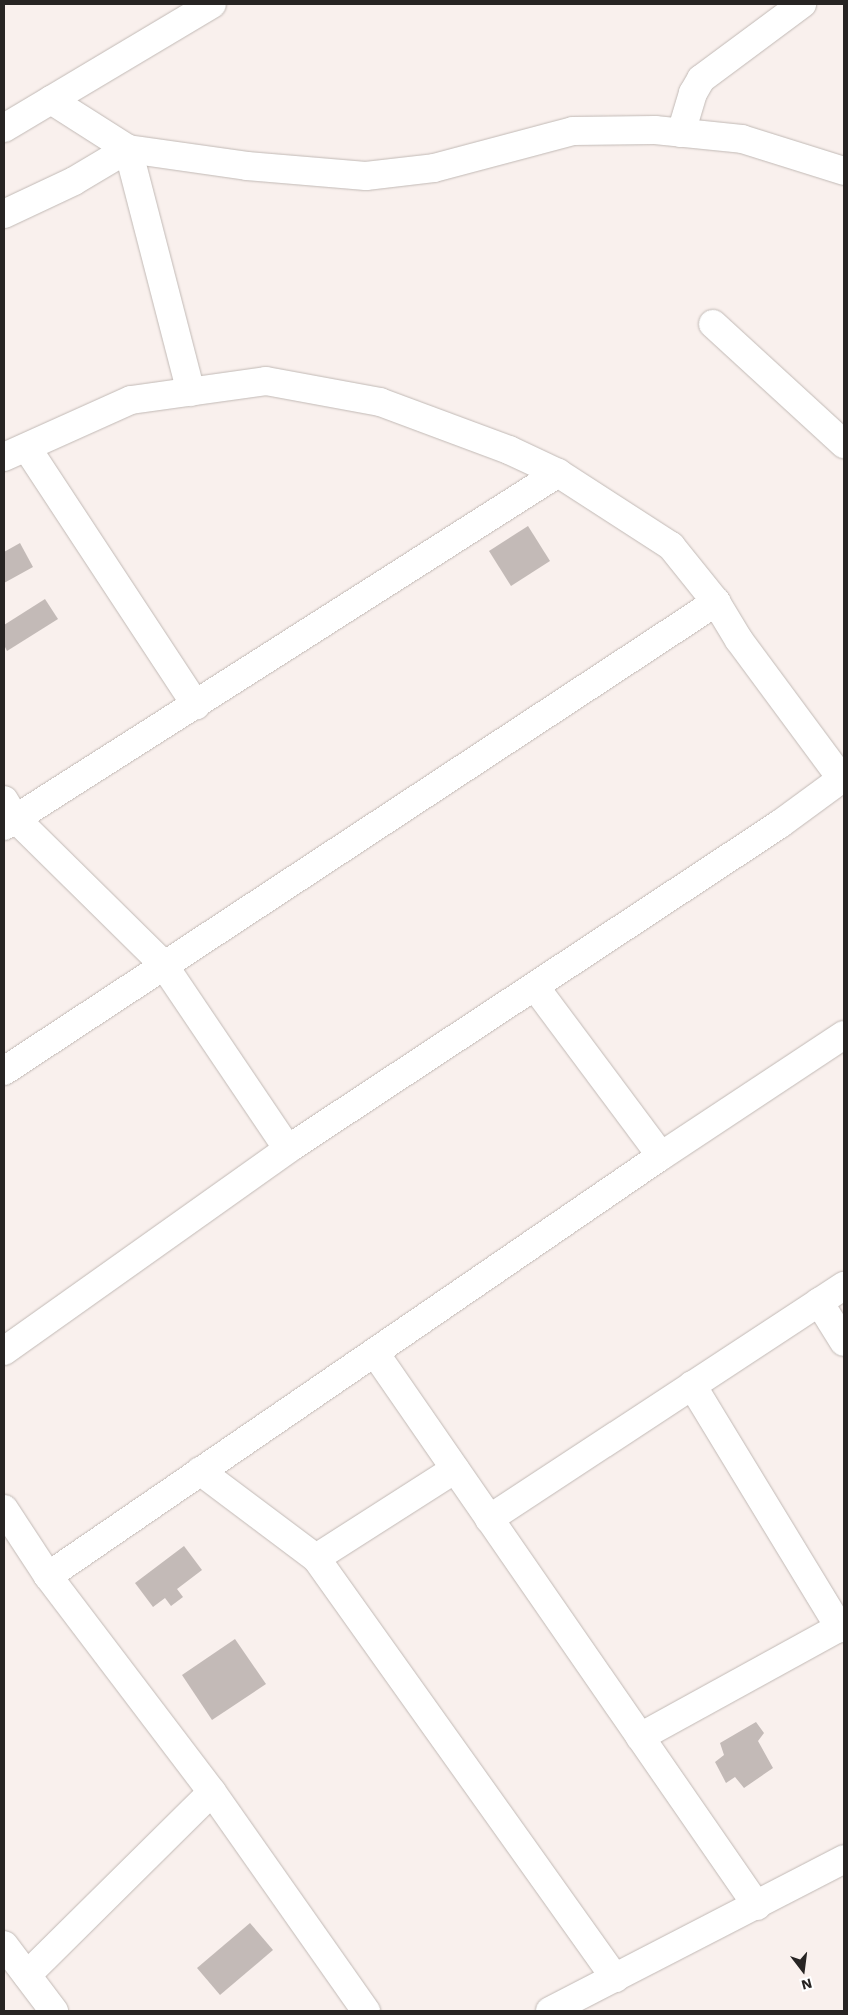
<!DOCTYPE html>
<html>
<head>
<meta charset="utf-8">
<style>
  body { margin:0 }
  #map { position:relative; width:848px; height:2015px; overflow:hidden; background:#f9f0ed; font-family:"Work Sans",sans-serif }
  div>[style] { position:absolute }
  .building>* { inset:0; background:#c3bab7 }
  .roads { filter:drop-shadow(0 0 1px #c1b9b5) drop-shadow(0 0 1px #c1b9b5) }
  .street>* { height:28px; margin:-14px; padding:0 14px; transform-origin:14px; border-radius:14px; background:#fff }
  .secondary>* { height:28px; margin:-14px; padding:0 14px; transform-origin:14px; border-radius:14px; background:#fff }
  span { translate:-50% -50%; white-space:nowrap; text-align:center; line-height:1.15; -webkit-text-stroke:4px #fff; paint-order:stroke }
  .frame { position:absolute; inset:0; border:5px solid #272423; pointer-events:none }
  .north { position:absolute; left:778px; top:1945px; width:50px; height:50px; -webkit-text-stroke:4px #fff; paint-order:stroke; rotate:165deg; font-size:14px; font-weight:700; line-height:20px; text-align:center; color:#272423 }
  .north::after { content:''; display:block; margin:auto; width:18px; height:22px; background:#272423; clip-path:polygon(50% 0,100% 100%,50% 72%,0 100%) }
</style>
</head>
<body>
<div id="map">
  <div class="building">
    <i style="clip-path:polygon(528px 526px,550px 561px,511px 586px,489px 551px)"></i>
    <i style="clip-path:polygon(20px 543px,33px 567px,4px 583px,4px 552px)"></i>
    <i style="clip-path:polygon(45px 599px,58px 619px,7px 651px,4px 645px,4px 625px)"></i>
    <i style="clip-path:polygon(184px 1546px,202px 1570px,177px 1589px,183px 1597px,171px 1606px,165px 1598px,153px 1607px,135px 1583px)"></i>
    <i style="clip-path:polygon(235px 1639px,266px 1684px,212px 1720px,182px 1675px)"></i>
    <i style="clip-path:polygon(756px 1722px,764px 1733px,758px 1741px,773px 1768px,744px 1788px,735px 1777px,726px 1783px,715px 1762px,724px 1755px,720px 1743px)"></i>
    <i style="clip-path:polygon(250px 1923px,273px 1950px,220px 1995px,197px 1968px)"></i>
  </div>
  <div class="roads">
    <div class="street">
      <i style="left:681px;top:133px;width:42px;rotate:-73.3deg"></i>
      <i style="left:693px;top:93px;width:16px;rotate:-60deg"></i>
      <i style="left:701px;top:79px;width:126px;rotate:-36.6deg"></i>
      <i style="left:4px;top:214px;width:77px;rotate:-25.2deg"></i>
      <i style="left:74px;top:181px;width:63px;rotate:-30.7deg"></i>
      <i style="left:128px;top:149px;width:251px;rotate:75.5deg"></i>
      <i style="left:713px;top:324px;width:178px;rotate:42.5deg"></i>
      <i style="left:27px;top:448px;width:308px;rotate:56.7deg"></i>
      <i style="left:4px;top:457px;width:139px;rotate:-24.2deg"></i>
      <i style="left:131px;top:400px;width:136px;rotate:-8deg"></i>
      <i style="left:266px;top:381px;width:116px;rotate:10.4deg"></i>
      <i style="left:380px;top:402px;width:138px;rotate:20.4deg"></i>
      <i style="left:509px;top:450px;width:54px;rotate:25.1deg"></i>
      <i style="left:558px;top:473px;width:135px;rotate:32.9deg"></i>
      <i style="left:671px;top:546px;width:72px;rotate:51.2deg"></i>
      <i style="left:716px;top:602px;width:44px;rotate:58.8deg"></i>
      <i style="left:739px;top:640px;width:173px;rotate:53.5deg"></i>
      <i style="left:4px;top:800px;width:21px;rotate:59deg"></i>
      <i style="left:15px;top:818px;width:208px;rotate:44.6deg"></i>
      <i style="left:163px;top:964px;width:223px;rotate:56deg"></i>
      <i style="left:4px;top:826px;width:657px;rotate:-32.5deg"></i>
      <i style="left:536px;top:988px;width:209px;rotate:53.3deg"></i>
      <i style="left:4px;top:1071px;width:853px;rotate:-33.37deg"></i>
      <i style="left:819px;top:1302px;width:47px;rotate:58deg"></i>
      <i style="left:4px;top:1351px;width:349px;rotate:-35.4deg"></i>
      <i style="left:288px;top:1149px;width:590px;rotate:-33.45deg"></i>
      <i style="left:780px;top:824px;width:79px;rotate:-36.3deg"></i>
      <i style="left:375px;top:1353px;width:672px;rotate:55.36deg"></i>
      <i style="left:692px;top:1385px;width:285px;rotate:58.7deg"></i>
      <i style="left:200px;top:1471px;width:145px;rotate:36.9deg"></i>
      <i style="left:316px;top:1558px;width:516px;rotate:54.55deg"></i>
      <i style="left:4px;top:1509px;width:80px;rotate:56.7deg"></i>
      <i style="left:48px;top:1576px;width:271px;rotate:52.8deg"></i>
      <i style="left:212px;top:1792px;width:268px;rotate:54.9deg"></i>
      <i style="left:489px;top:1519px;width:425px;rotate:-33.3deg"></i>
      <i style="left:316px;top:1558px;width:165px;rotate:-32.6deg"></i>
      <i style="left:48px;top:1576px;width:743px;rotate:-34.42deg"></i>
      <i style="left:661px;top:1156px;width:219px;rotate:-33.5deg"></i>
      <i style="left:640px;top:1737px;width:233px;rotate:-28.8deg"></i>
      <i style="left:4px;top:1945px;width:83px;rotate:52.9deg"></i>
      <i style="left:27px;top:1975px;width:260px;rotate:-44.7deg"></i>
      <i style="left:550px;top:2011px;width:331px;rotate:-27.3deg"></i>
    </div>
    <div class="secondary">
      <i style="left:51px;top:100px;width:91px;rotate:32.5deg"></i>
      <i style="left:128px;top:149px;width:120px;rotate:8.1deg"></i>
      <i style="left:247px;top:166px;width:119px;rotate:4.8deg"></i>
      <i style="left:366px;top:176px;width:68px;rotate:-6.7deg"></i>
      <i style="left:434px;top:168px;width:144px;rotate:-14.9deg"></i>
      <i style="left:573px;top:131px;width:82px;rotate:-0.7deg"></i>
      <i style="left:655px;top:130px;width:87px;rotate:5.9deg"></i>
      <i style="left:742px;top:139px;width:107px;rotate:17.4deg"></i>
      <i style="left:4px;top:128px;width:242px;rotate:-30.8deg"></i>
    </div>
  </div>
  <div class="frame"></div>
  <div class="north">N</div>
</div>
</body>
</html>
